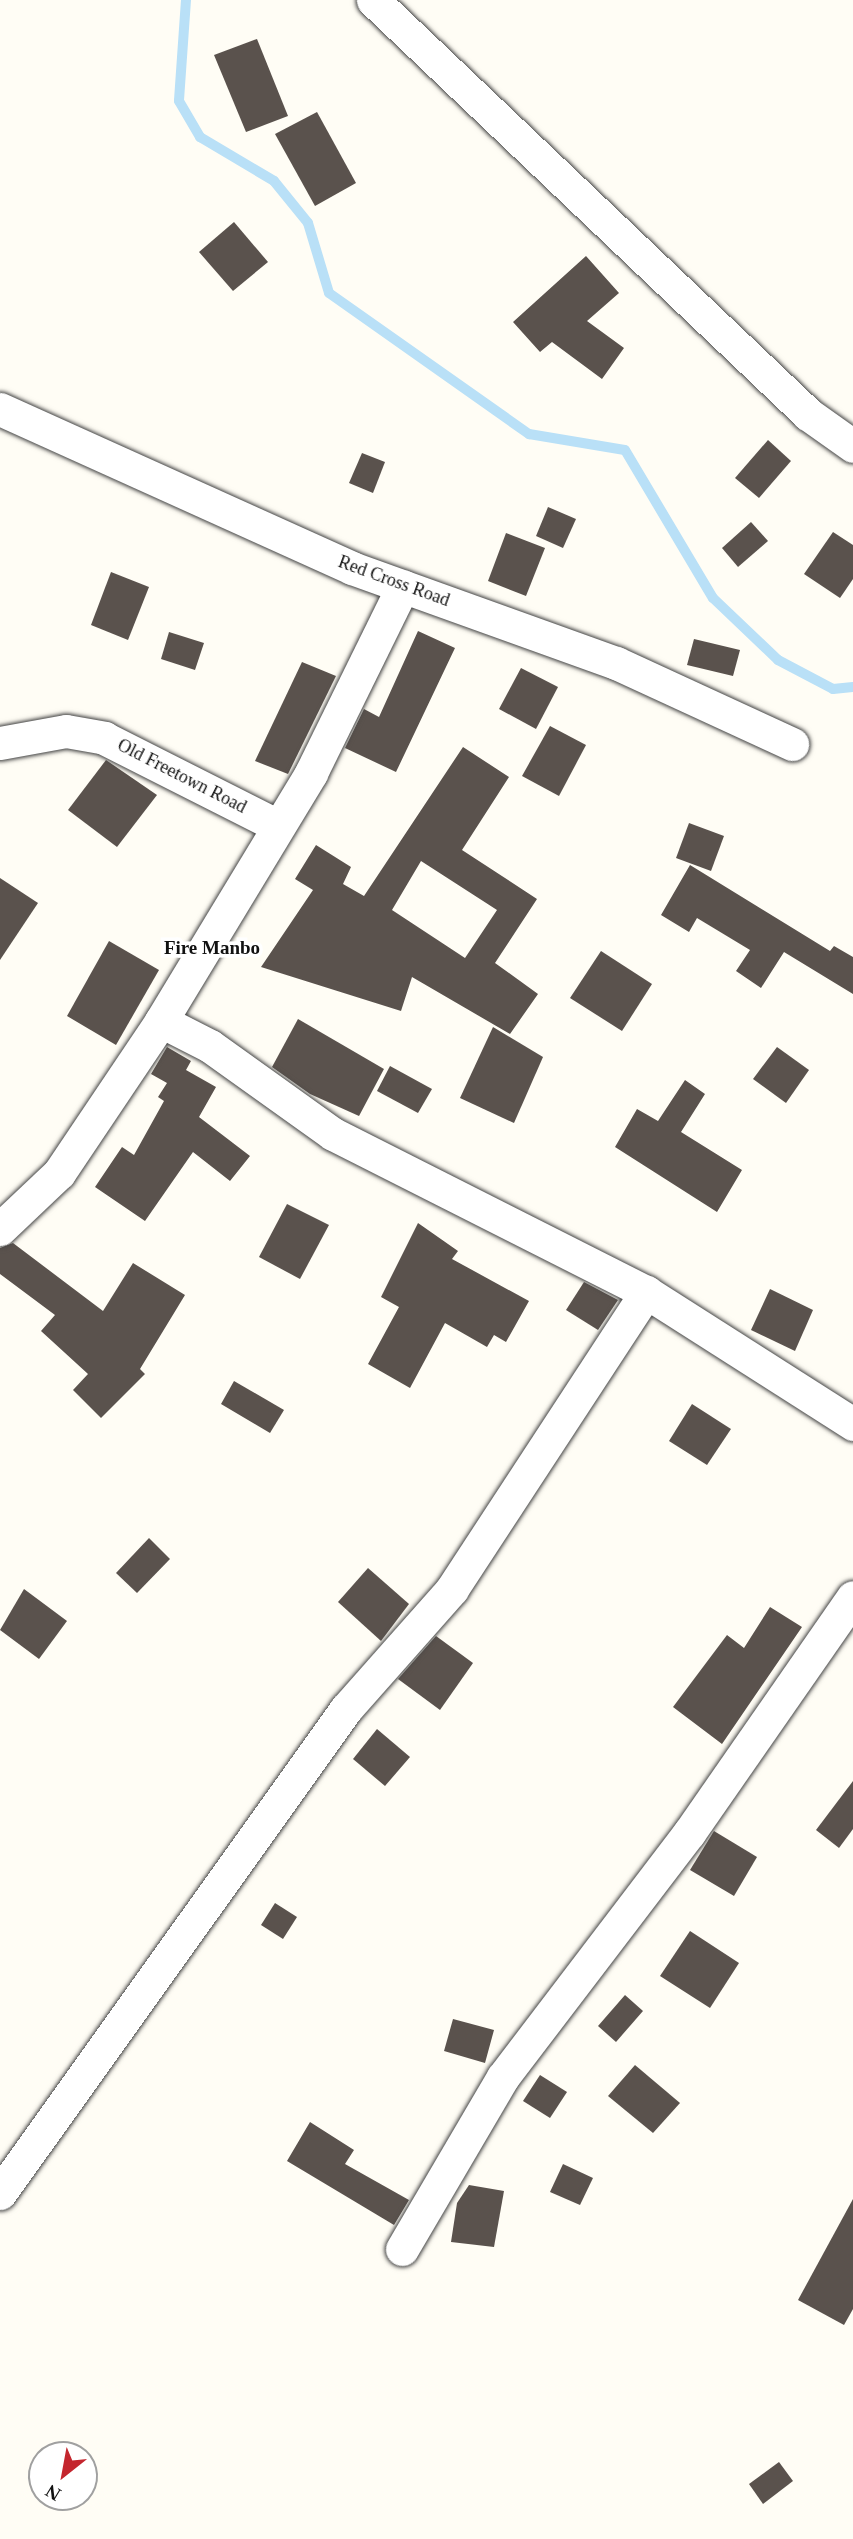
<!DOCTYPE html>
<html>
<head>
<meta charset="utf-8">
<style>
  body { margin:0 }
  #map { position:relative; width:853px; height:2539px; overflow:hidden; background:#fffdf5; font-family:Georgia,serif }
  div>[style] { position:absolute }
  .stream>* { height:10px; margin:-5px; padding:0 5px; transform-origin:5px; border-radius:5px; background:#b9e0f7 }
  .building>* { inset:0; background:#5a524d }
  .roads { filter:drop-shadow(0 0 2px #444) drop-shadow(0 0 2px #444) }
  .minor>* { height:33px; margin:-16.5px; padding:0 16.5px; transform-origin:16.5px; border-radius:16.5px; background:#fff }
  span { translate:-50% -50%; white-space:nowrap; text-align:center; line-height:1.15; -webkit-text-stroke:7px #fff; paint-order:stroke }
  .street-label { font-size:18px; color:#111 }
  .neighbourhood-label { font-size:19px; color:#111; font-weight:700 }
  .north { position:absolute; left:28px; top:2441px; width:70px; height:70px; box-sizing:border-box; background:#fff; border:2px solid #a0a0a0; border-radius:50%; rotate:211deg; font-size:19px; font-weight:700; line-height:28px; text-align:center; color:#111 }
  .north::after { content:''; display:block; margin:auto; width:24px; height:32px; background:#c4262e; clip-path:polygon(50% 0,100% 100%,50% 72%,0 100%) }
</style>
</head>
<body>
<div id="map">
  <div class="stream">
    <i style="left:186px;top:0;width:101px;rotate:94deg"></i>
    <i style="left:179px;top:101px;width:42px;rotate:59.7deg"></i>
    <i style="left:200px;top:137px;width:86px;rotate:30.7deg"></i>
    <i style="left:274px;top:181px;width:54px;rotate:51deg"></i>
    <i style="left:308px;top:223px;width:73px;rotate:73.3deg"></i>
    <i style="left:329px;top:293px;width:245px;rotate:35.2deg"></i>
    <i style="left:529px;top:434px;width:97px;rotate:9.5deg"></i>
    <i style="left:625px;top:450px;width:172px;rotate:59.3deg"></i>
    <i style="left:713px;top:598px;width:90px;rotate:43.6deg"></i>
    <i style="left:778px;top:660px;width:62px;rotate:27.8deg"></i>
    <i style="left:833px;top:689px;width:20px;rotate:-6deg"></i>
  </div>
  <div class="building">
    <i style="clip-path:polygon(257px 39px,288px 116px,246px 132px,214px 55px)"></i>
    <i style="clip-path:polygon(317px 112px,356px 183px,315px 206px,275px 134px)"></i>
    <i style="clip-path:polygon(234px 222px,268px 262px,233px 291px,199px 252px)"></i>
    <i style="clip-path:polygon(586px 256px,619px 293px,587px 321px,624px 348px,602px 379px,552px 342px,540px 352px,513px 322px)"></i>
    <i style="clip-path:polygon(768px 440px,791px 461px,759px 498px,735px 478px)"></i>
    <i style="clip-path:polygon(362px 453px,385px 462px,373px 493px,349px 483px)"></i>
    <i style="clip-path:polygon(548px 507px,576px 519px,563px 548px,536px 536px)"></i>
    <i style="clip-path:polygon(751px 522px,768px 541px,738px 567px,722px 548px)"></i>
    <i style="clip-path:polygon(833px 532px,853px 545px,853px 579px,840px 598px,804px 574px)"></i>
    <i style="clip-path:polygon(506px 533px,545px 548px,526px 596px,488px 581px)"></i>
    <i style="clip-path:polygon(111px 572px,149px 587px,128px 640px,91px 625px)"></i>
    <i style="clip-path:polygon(418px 631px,455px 648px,396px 772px,345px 748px,364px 709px,379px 717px)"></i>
    <i style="clip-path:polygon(169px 632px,204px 643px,195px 670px,161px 659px)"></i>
    <i style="clip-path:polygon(694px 639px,740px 650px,733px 676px,687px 665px)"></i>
    <i style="clip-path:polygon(302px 662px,336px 676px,288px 774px,255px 761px)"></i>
    <i style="clip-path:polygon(521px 668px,558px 687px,536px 729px,499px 709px)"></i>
    <i style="clip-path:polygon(550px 726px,586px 745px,559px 796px,522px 776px)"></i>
    <i style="clip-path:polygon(evenodd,463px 747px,509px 777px,462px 850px,537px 899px,495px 963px,538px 994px,510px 1034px,412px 977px,401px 1011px,261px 967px,313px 890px,295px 879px,316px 845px,351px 867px,343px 884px,364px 896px,463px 747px,421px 861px,497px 910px,465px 958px,392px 910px,421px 861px)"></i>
    <i style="clip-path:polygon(106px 760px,157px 795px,117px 847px,68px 810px)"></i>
    <i style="clip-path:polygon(689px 823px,724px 836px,711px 871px,676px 858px)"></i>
    <i style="clip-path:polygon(690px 865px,830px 951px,834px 946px,853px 957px,853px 994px,784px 952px,761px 988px,736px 971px,750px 950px,697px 918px,689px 932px,661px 915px)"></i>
    <i style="clip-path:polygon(0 878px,38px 903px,0 960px)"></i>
    <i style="clip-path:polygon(109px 941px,159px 970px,116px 1045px,67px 1016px)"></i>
    <i style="clip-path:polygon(601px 951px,652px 984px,622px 1031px,570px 998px)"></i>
    <i style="clip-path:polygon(298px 1019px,384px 1069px,359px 1116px,310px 1094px,272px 1067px)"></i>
    <i style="clip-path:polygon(493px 1027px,543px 1057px,514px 1123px,460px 1098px)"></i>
    <i style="clip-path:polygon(167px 1047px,191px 1061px,186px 1070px,216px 1087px,199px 1117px,250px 1156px,230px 1181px,193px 1152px,145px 1221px,95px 1187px,122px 1147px,134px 1155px,164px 1101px,158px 1097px,167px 1083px,151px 1074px)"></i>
    <i style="clip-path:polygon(777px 1047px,809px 1070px,786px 1103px,753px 1079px)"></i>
    <i style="clip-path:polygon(390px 1066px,432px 1089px,418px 1113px,377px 1091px)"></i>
    <i style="clip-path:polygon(685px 1080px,705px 1094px,681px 1132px,742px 1170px,717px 1212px,615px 1147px,637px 1109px,658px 1121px)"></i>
    <i style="clip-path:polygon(287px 1204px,329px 1225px,300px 1279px,259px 1257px)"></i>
    <i style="clip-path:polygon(418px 1223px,458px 1251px,452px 1259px,529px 1301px,506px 1342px,494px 1335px,487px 1347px,445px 1323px,410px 1388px,368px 1364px,399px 1307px,381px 1297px)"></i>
    <i style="clip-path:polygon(13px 1243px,103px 1311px,133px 1263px,185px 1295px,140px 1369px,145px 1374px,101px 1418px,73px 1390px,88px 1374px,41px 1331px,55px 1315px,0 1274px,0 1248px)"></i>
    <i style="clip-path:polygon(584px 1282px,618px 1300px,598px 1330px,566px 1310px)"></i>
    <i style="clip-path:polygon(770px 1289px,813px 1310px,795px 1351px,751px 1330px)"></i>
    <i style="clip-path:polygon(234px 1381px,284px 1410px,270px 1433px,221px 1404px)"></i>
    <i style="clip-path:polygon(692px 1404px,731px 1429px,707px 1465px,669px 1441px)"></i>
    <i style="clip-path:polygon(149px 1538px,170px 1559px,137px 1593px,116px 1573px)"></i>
    <i style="clip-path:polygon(368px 1568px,409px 1604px,381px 1641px,338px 1602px)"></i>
    <i style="clip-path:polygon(24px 1589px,67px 1621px,39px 1659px,0 1630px)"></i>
    <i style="clip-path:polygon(770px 1607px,802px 1627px,722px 1744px,673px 1707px,727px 1635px,744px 1648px)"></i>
    <i style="clip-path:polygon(436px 1636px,473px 1663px,440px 1710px,398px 1679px)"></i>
    <i style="clip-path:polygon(377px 1729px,410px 1757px,385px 1786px,353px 1759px)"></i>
    <i style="clip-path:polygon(853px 1781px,853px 1829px,839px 1848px,816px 1830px)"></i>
    <i style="clip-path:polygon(714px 1831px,757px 1857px,734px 1896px,690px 1870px)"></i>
    <i style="clip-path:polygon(275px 1903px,297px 1917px,283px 1939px,261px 1925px)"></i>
    <i style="clip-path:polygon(690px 1931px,739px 1963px,710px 2008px,660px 1976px)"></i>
    <i style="clip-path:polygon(625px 1995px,643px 2011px,616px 2042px,598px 2026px)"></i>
    <i style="clip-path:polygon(453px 2019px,494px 2030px,485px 2063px,444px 2051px)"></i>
    <i style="clip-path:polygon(635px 2065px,680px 2103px,653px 2133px,608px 2096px)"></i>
    <i style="clip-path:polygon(540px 2075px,567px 2092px,550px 2118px,523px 2101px)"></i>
    <i style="clip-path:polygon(310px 2122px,354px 2150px,345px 2164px,409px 2200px,394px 2225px,287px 2161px)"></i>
    <i style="clip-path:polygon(563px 2164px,593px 2178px,580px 2205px,550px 2192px)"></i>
    <i style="clip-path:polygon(469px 2185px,504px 2191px,494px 2247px,451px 2242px,457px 2203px)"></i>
    <i style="clip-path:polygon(853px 2199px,853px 2309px,844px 2325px,798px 2300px)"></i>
    <i style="clip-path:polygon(779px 2462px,793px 2481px,763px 2504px,749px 2484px)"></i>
  </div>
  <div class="roads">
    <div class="minor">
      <i style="left:373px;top:0;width:601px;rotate:43.58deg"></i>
      <i style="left:808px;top:414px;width:55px;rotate:35.4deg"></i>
      <i style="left:0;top:409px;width:386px;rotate:24.3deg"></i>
      <i style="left:352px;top:568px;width:281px;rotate:19.8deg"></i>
      <i style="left:616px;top:663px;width:194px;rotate:24.7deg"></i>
      <i style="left:0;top:743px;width:67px;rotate:-10.3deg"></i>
      <i style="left:66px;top:731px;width:39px;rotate:10deg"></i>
      <i style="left:104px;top:738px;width:195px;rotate:26.8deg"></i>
      <i style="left:161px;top:1021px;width:55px;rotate:27deg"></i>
      <i style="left:210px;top:1046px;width:151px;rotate:35.6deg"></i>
      <i style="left:333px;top:1134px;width:351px;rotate:26.8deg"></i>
      <i style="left:646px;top:1292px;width:246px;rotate:32.5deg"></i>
      <i style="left:0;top:1229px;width:81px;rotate:-43.5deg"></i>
      <i style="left:59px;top:1173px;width:183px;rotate:-56.1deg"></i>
      <i style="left:161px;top:1021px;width:290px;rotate:-58.8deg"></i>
      <i style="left:311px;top:773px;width:208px;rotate:-63.8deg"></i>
      <i style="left:0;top:2193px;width:595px;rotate:-54.44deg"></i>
      <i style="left:346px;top:1709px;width:160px;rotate:-48.5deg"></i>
      <i style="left:452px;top:1589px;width:355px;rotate:-56.8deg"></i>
      <i style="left:402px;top:2249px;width:199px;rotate:-59.6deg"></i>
      <i style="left:503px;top:2077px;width:307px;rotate:-52.7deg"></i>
      <i style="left:689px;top:1833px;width:287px;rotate:-55.2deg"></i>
    </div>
  </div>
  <div class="street-label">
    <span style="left:394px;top:581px;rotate:20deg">Red Cross Road</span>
    <span style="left:182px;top:776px;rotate:27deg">Old Freetown Road</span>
  </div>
  <div class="neighbourhood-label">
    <span style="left:212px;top:948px">Fire Manbo</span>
  </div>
  <div class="north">N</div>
</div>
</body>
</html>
